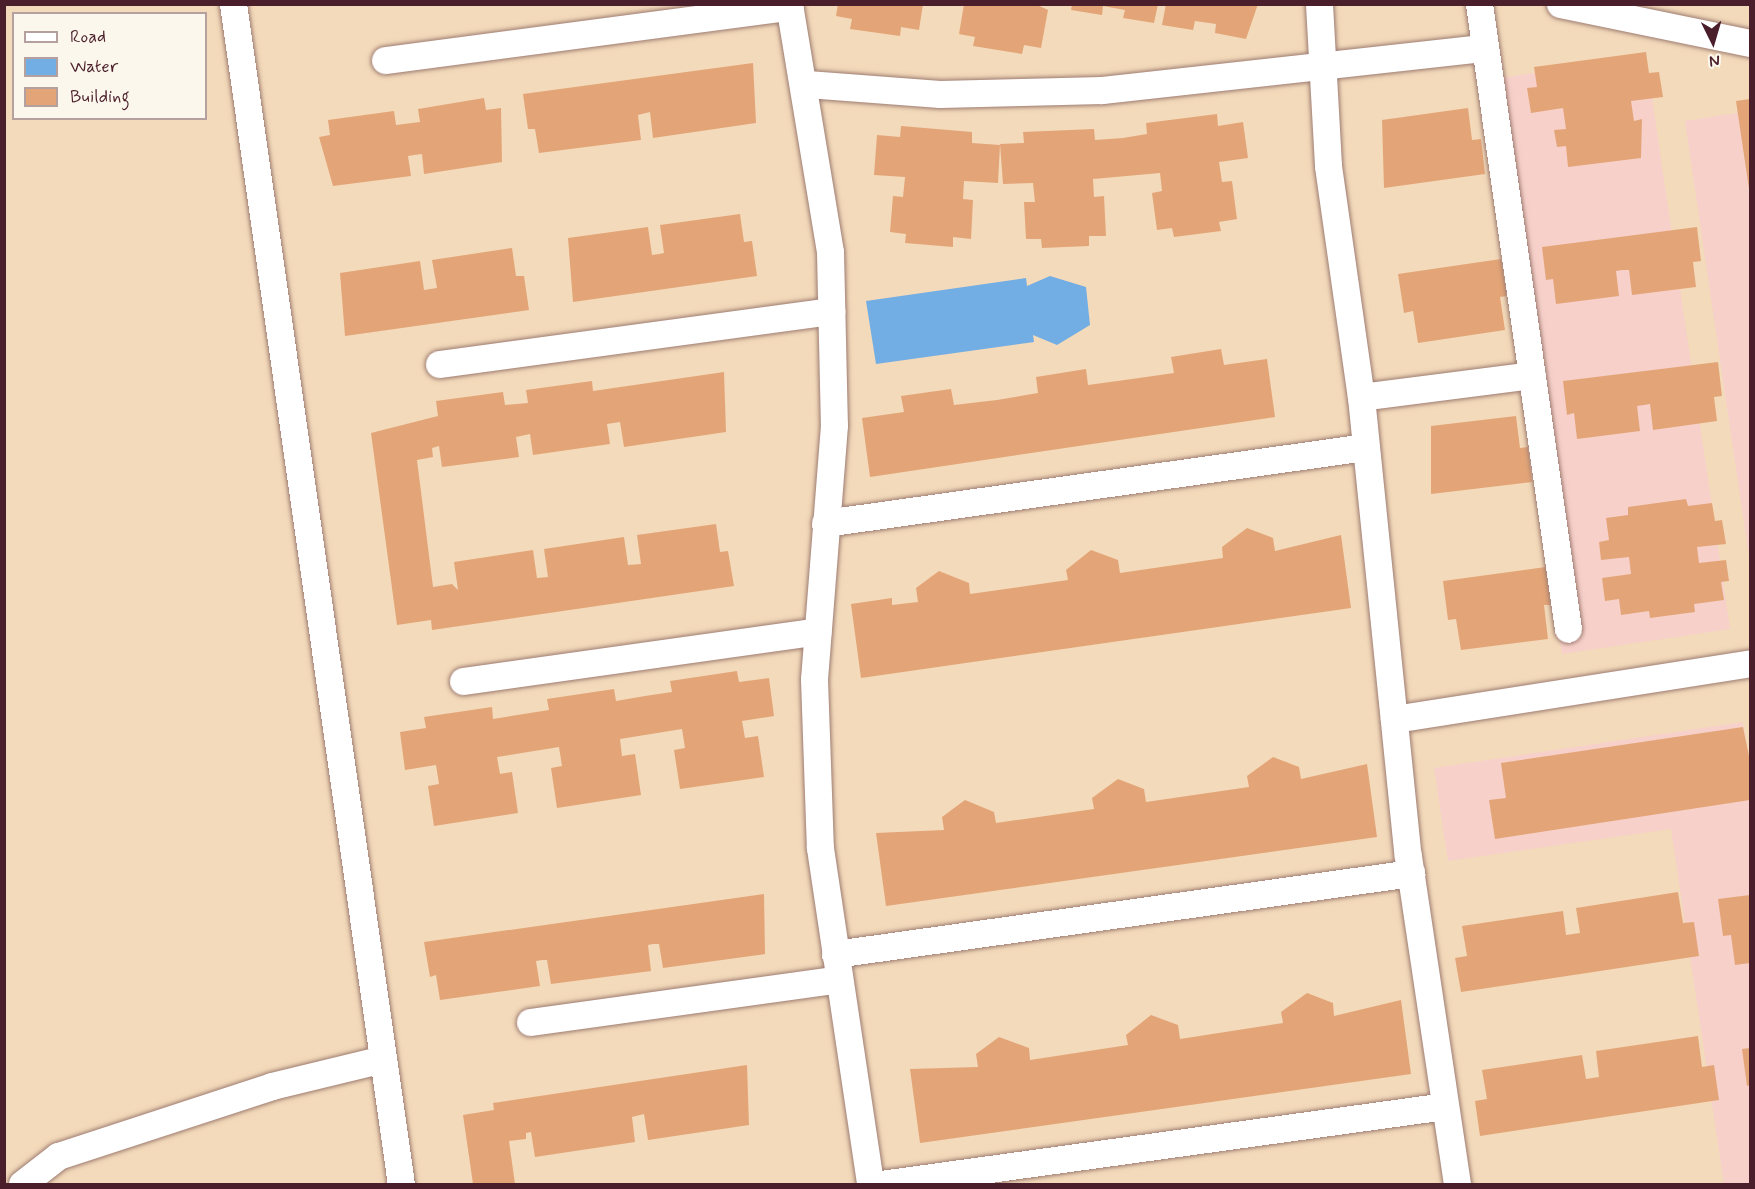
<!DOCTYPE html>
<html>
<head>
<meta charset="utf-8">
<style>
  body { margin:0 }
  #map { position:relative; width:1755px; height:1189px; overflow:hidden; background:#f3daba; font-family:Mynerve,sans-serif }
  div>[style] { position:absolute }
  .built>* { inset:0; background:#f7d0ca }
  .water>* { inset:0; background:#72ade3 }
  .building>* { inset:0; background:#e3a577 }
  .roads { filter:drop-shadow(0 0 2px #9e7c72) drop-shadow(0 0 2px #9e7c72) }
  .minor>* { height:27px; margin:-13.5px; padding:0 13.5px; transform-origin:13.5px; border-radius:13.5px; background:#fff }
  span { translate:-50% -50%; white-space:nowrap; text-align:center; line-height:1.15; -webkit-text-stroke:5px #fbf7ec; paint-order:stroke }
  .frame { position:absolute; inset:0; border:6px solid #4a1f2b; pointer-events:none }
  .legend { position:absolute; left:12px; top:12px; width:195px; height:108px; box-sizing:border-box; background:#fbf7ec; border:2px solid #b4a19f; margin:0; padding:8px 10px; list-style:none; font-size:18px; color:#4a1f2b }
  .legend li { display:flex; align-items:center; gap:12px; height:30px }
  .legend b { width:30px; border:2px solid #b4a19f }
  .north { position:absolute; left:1683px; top:12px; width:60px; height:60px; -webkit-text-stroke:4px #fbf7ec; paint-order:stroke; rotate:175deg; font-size:16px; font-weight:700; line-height:24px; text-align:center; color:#4a1f2b }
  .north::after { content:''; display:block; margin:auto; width:21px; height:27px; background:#4a1f2b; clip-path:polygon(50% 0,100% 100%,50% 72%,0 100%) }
</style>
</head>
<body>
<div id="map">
  <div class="built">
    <i style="clip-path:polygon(1646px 57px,1730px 629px,1562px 654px,1478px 81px)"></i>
    <i style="clip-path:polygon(1750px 111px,1750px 564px,1685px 121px)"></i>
    <i style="clip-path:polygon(1743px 722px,1750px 775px,1750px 1184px,1724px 1184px,1671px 829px,1448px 861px,1434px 768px)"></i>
  </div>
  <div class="water">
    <i style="clip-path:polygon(1050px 276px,1086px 287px,1090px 325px,1057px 345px,1033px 335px,1034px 342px,876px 364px,866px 301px,1026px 278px,1027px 286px)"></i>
  </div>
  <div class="building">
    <i style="clip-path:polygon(838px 4px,923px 4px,919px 30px,901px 27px,900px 36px,850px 29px,852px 19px,836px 16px)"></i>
    <i style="clip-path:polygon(964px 4px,1035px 4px,1048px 10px,1041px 48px,1024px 45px,1022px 54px,973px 46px,975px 37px,959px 34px)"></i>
    <i style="clip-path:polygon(1072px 4px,1158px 4px,1154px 23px,1123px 18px,1125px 10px,1103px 6px,1102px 15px,1071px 10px)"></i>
    <i style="clip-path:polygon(1166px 4px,1258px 4px,1246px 39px,1215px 33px,1216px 24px,1195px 21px,1193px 30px,1162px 25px)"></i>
    <i style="clip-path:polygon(1646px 52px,1649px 73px,1659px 72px,1663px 97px,1631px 101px,1634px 121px,1642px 119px,1641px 158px,1568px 167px,1566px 146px,1557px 147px,1554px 130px,1566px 129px,1563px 108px,1531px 113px,1527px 88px,1537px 87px,1534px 67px)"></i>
    <i style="clip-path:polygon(753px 63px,756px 123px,653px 138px,650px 112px,638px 115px,641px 140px,539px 153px,535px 129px,528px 129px,523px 94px)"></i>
    <i style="clip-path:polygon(484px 98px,486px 110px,501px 108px,502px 162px,424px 174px,422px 154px,414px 155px,408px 156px,411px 176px,333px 186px,319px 137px,330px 135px,328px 120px,394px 111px,396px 125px,420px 122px,418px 109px)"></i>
    <i style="clip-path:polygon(1750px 99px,1750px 189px,1749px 189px,1736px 101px)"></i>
    <i style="clip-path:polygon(1468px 108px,1472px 140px,1481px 139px,1485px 174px,1384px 188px,1382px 120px)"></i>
    <i style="clip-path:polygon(1217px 114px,1218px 126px,1243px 122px,1248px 158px,1219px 162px,1222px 182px,1232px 181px,1237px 219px,1219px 222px,1221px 231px,1174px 237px,1172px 228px,1157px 230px,1152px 193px,1162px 191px,1160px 173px,1093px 179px,1094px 197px,1104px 196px,1106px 236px,1089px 236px,1089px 246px,1042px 248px,1041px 239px,1026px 239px,1024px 202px,1035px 202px,1033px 183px,1003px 184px,1000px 144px,1024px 143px,1023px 132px,1094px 129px,1095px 140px,1123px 138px,1147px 134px,1146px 123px)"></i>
    <i style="clip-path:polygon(901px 126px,972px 132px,972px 143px,1000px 145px,998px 183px,964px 181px,963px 199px,973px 200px,971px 239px,953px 237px,953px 247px,905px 243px,906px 234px,890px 232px,893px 196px,903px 197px,905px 177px,874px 175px,877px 135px,900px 137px)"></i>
    <i style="clip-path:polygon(740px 214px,744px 242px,752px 241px,757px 276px,573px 302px,568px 238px,648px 227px,652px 255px,659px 254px,664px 253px,660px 225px)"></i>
    <i style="clip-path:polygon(1697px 227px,1701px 261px,1693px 262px,1696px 287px,1632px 295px,1629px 270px,1622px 270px,1616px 271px,1619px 296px,1556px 304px,1553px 279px,1546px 280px,1542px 247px)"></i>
    <i style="clip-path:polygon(512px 248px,516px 276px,524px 276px,529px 310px,345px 336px,340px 273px,420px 261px,424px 290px,437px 288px,432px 260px)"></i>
    <i style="clip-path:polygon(1501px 259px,1507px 296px,1500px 297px,1505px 330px,1418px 343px,1413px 311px,1404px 313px,1398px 274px)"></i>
    <i style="clip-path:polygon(1221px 349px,1224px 365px,1267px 359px,1275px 417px,870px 477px,862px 418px,904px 412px,901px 396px,951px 389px,954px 405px,997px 400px,1038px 393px,1036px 377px,1086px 369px,1088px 385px,1132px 379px,1174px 373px,1171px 357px)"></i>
    <i style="clip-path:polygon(1718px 362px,1722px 396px,1714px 397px,1717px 421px,1653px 430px,1650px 404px,1644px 405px,1637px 406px,1640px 431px,1577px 439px,1574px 413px,1567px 415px,1563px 381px)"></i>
    <i style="clip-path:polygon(724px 372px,726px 432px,624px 447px,620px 422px,607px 424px,610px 444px,533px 455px,530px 434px,516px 437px,519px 457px,442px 467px,439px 446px,432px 448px,433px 457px,417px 460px,433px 587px,452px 584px,458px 590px,454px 562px,533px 550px,537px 578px,548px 577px,544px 549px,624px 537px,628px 565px,641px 564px,637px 535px,716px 524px,720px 552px,728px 551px,734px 586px,432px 630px,431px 620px,397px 625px,371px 433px,438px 416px,436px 401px,503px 392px,505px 405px,528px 403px,526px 390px,592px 381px,593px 391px)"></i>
    <i style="clip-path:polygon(1516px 416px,1520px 448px,1528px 447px,1532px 482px,1431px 494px,1431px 426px)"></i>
    <i style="clip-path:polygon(1686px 499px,1688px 506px,1712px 503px,1715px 521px,1722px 520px,1726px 544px,1697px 547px,1699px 563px,1726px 560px,1729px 581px,1721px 582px,1724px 600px,1694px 604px,1695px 612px,1650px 618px,1649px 611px,1621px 615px,1619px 599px,1605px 601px,1602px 578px,1631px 574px,1629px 557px,1601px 560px,1599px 542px,1609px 540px,1606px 518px,1628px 515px,1628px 507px)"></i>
    <i style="clip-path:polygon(1247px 528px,1273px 538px,1275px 551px,1341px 535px,1351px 608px,861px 678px,851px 604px,892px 598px,892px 605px,918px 602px,916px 588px,939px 571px,969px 583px,970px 594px,1068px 580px,1066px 570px,1091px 550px,1118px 560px,1120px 573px,1223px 558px,1222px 547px)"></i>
    <i style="clip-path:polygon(1546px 567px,1551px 605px,1544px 605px,1548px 639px,1461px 650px,1456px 619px,1448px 620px,1443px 581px)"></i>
    <i style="clip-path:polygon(737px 671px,739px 682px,769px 678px,774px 716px,742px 721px,745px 738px,758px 736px,764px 777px,680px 789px,674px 750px,685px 748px,682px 729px,620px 739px,622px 756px,635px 754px,641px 795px,557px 808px,551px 768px,562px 766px,559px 747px,497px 757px,500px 774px,512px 772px,518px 813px,434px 826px,428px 786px,439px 784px,436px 765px,405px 770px,400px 732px,426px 728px,424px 717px,492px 707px,493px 719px,549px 710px,547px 699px,614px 689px,616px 701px,645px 696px,672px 692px,670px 681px)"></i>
    <i style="clip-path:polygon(1743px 727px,1750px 761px,1750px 800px,1495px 839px,1489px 800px,1506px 798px,1501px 763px)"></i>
    <i style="clip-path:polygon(1273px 757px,1299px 767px,1301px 779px,1367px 764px,1377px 837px,886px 906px,876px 833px,944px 830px,942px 817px,965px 800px,994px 812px,996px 823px,1094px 809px,1092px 798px,1118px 779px,1144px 789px,1146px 802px,1249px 787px,1247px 776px)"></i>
    <i style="clip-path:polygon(1678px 892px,1683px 923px,1694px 922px,1699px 956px,1461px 992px,1455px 958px,1467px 956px,1462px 926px,1563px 911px,1566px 935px,1580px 933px,1576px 908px)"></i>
    <i style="clip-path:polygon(764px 894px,765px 954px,663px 968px,659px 944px,653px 944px,648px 945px,651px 971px,551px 984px,547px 960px,542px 960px,536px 961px,540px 986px,440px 1000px,436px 975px,430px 977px,424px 942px)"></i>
    <i style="clip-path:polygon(1750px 895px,1750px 963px,1735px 965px,1731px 935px,1723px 936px,1718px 899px)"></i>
    <i style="clip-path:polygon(1307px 993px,1333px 1003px,1334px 1016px,1401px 1000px,1411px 1074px,920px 1143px,910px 1069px,978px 1067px,976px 1054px,999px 1037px,1029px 1048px,1030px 1060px,1128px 1045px,1126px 1035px,1151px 1015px,1178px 1025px,1180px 1039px,1283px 1023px,1281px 1012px)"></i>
    <i style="clip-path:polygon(1698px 1036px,1702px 1067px,1714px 1065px,1719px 1100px,1480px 1136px,1475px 1101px,1487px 1099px,1482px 1070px,1582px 1055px,1586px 1079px,1599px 1077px,1596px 1051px)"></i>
    <i style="clip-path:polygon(1750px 1048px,1750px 1085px,1747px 1086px,1742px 1049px)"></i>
    <i style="clip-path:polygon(747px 1065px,749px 1125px,648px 1140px,644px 1114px,632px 1117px,635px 1142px,535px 1157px,531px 1132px,526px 1133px,526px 1139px,509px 1141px,515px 1184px,473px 1184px,463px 1115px,494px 1110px,493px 1103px)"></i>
  </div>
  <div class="roads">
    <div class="minor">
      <i style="left:233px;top:4px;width:1192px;rotate:81.9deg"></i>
      <i style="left:789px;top:4px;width:251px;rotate:80.6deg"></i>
      <i style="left:830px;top:252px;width:173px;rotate:88.7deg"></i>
      <i style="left:834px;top:425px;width:255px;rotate:94.5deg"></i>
      <i style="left:814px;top:679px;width:169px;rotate:88deg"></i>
      <i style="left:820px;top:848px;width:340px;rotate:81.5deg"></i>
      <i style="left:1319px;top:4px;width:162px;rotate:86.8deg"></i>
      <i style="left:1328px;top:166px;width:233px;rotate:81.9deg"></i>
      <i style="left:1361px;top:397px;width:461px;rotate:84.2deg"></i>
      <i style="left:1408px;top:856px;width:332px;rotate:81.5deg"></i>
      <i style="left:1479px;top:4px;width:631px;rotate:81.9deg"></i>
      <i style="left:1560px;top:4px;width:194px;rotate:11.6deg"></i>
      <i style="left:385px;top:60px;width:408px;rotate:-7.5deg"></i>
      <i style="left:807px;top:84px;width:133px;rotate:4.3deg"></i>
      <i style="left:940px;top:94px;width:162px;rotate:-1.4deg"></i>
      <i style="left:1102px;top:90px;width:385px;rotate:-6.3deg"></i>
      <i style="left:439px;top:364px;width:396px;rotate:-7.7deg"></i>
      <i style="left:1361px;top:397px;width:172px;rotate:-7.3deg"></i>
      <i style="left:825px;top:523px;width:546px;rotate:-8deg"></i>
      <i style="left:463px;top:681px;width:358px;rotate:-8deg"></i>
      <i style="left:1394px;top:719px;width:360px;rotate:-8.9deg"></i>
      <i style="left:835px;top:954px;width:582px;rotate:-8deg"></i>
      <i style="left:530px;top:1022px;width:312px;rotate:-7.9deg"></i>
      <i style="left:22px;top:1184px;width:46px;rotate:-37.9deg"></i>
      <i style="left:58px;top:1156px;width:225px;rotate:-18.1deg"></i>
      <i style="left:272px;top:1086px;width:114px;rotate:-13.7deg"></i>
      <i style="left:881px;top:1184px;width:569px;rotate:-7.87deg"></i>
    </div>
  </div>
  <div class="frame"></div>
  <ul class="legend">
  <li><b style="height:8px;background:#fff"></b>Road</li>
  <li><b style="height:16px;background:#72ade3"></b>Water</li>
  <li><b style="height:16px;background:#e3a577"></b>Building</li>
  </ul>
  <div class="north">N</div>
</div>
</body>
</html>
